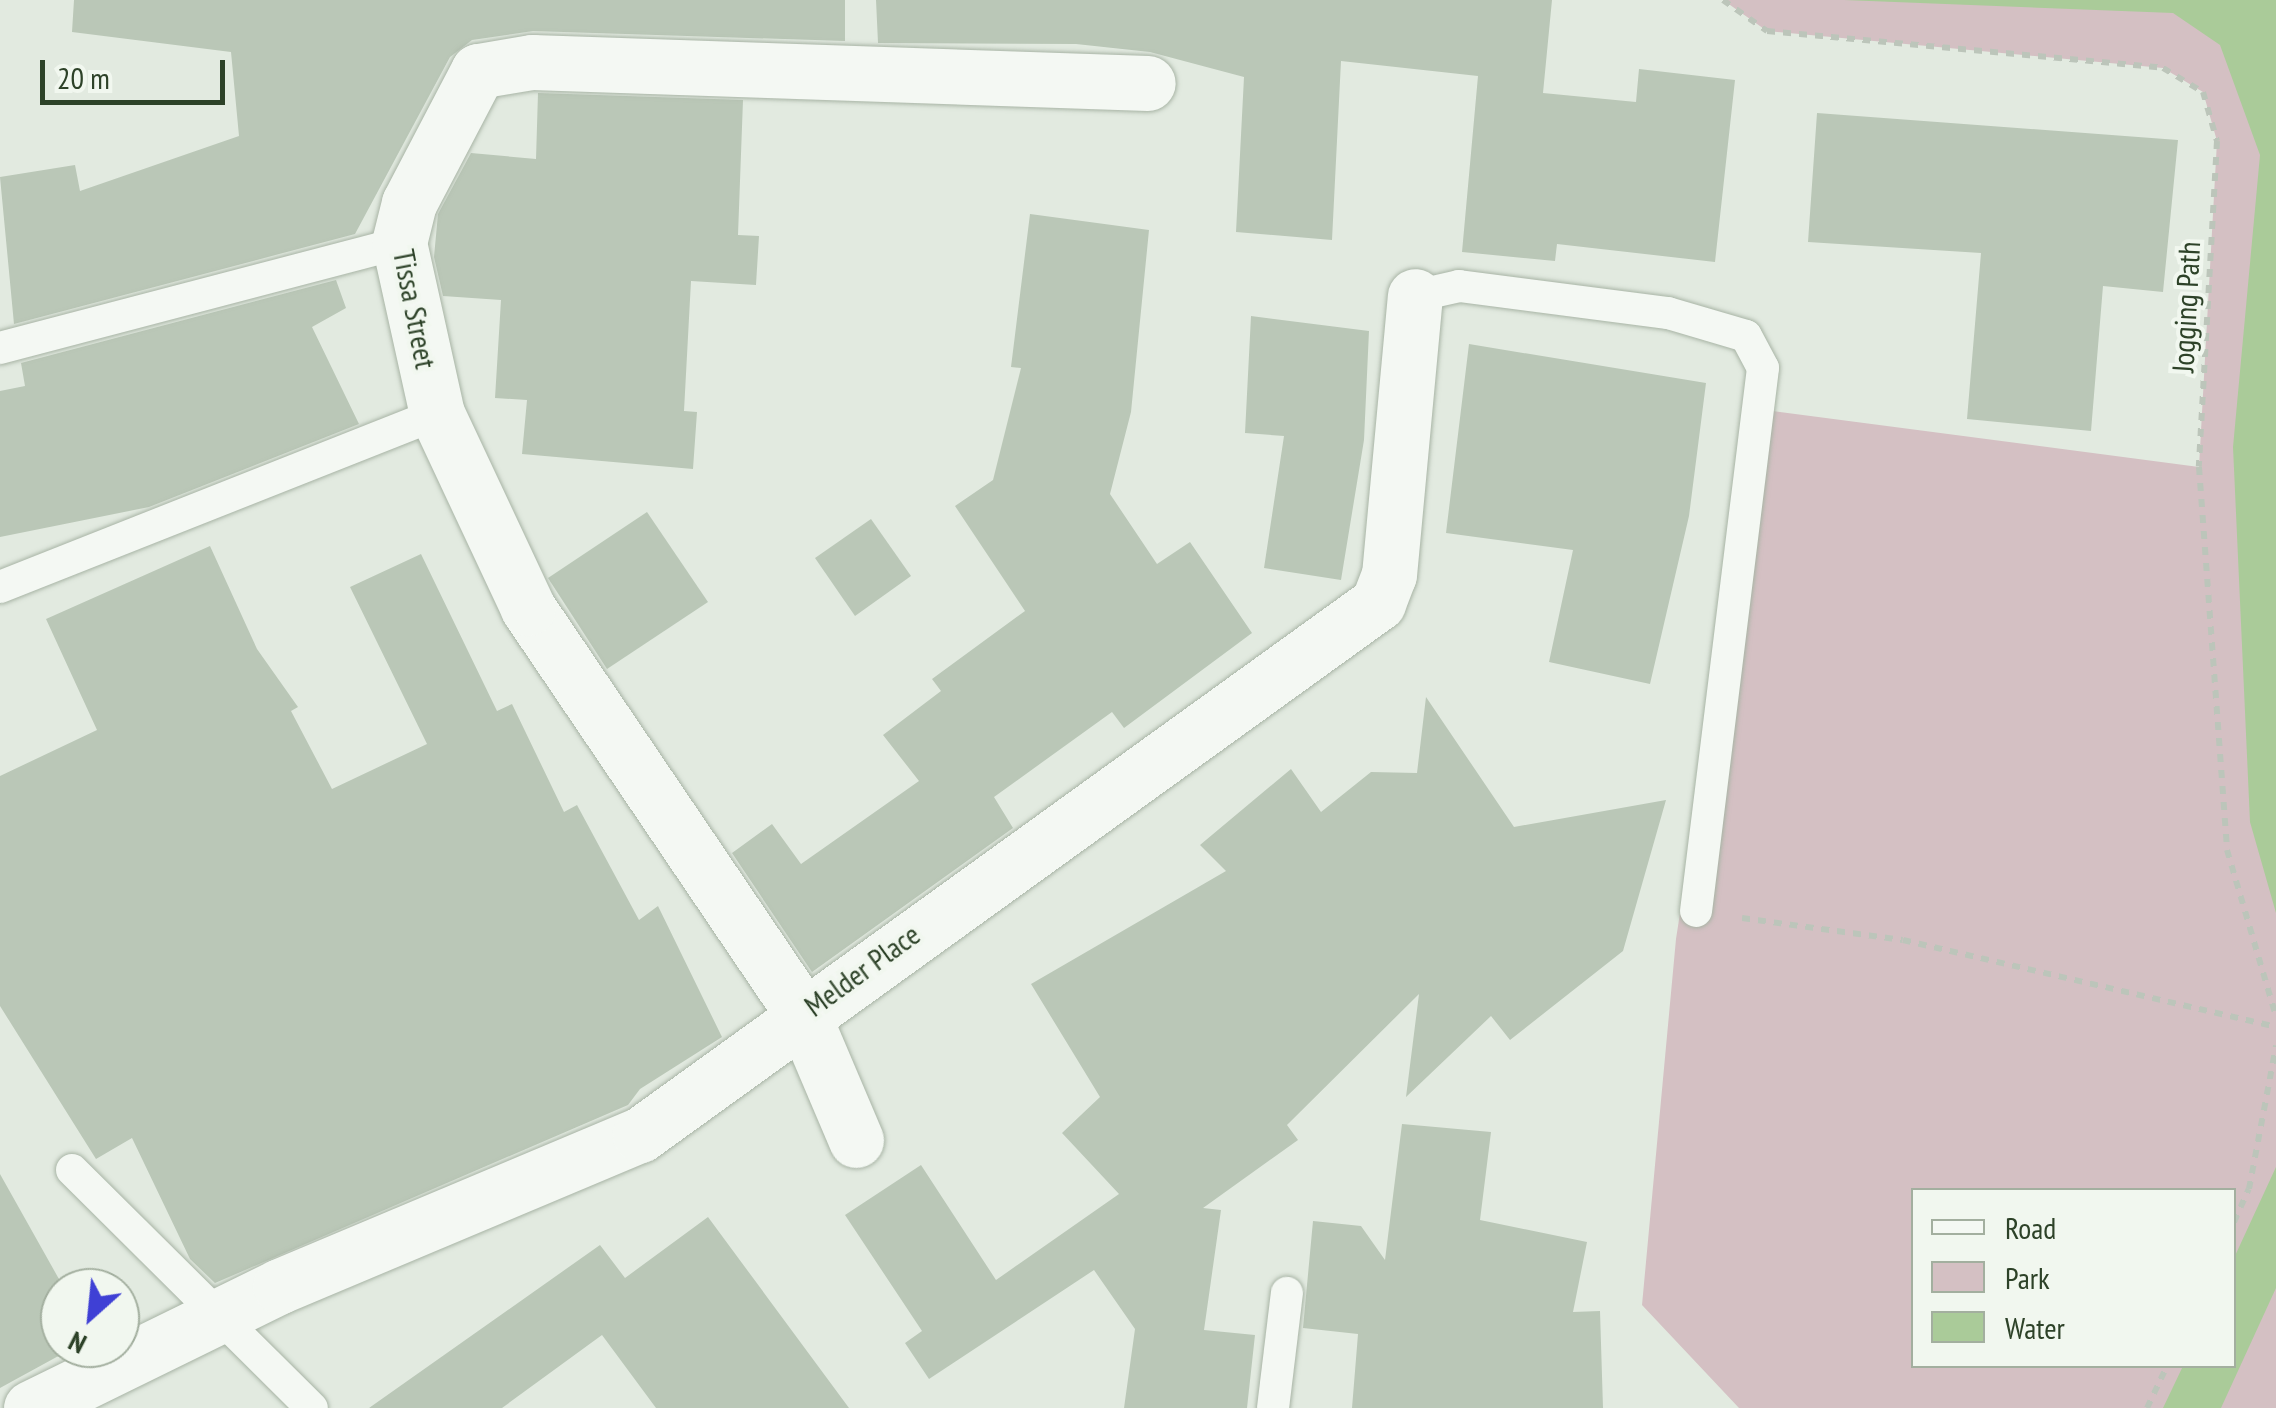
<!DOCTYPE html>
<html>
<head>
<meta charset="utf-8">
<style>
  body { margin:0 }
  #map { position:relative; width:2276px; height:1408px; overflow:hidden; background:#e2eae0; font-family:"PT Sans Narrow",sans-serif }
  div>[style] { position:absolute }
  .green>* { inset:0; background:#d4c0c3 }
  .water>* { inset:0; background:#aacb99 }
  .building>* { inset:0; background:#bac7b7 }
  .path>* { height:6px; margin-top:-3px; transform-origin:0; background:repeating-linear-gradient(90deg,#bcc5ba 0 8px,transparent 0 16px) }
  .roads { filter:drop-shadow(0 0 2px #a8b4a5) drop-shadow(0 0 2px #a8b4a5) }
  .service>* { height:32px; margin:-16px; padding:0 16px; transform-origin:16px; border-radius:16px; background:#f4f8f3 }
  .minor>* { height:55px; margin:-27.5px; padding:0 27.5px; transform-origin:27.5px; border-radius:27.5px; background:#f4f8f3 }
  span { translate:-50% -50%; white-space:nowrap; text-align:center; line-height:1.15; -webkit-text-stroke:8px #f1f7ef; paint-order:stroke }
  .street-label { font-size:30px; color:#2d4228 }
  .legend { position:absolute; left:1911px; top:1188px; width:325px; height:180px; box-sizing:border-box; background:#f1f7ef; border:2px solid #a3af9f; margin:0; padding:12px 18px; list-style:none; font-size:30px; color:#2d4228 }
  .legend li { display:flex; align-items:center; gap:20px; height:50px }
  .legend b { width:50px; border:2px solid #a3af9f }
  .north { position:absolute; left:40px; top:1268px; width:100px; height:100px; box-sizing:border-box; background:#f1f7ef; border:2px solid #a3af9f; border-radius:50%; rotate:207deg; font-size:28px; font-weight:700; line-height:40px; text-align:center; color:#2d4228 }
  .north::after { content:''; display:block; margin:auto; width:35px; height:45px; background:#3f40d5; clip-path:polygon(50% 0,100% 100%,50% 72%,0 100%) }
  .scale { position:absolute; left:40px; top:60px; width:185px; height:45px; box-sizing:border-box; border:5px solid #2d4228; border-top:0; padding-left:12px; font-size:30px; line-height:35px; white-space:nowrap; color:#2d4228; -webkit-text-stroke:8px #f1f7ef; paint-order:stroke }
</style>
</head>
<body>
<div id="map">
  <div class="green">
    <i style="clip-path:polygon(evenodd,1723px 0,2276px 0,2276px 1408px,1739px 1408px,1642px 1305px,1676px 939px,1758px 409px,2199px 467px,2217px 141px,2203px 92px,2163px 68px,1767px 31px,1723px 0,1914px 1190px,2234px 1190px,2234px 1366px,1914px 1366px,1914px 1190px)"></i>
  </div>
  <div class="water">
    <i style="clip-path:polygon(1844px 0,2276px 0,2276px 913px,2250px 822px,2233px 447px,2260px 155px,2220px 45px,2173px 13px)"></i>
    <i style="clip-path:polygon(2276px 1167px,2276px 1288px,2221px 1408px,2163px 1408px,2183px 1366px,2234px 1366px,2234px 1258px)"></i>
  </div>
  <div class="building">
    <i style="clip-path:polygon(74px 0,845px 0,845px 41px,533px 31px,472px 40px,450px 57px,355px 234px,14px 324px,0 177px,75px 165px,80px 191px,239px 136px,231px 52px,72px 32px)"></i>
    <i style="clip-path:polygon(876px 0,1552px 0,1543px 93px,1636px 102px,1639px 69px,1735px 80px,1715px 262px,1557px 244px,1555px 261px,1462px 252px,1478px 76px,1341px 61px,1332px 240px,1236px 232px,1244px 77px,1150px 52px,1076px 44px,878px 43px)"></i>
    <i style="clip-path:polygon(538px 93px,743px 100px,738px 235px,759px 236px,756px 285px,691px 281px,684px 411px,697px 412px,693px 469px,522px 454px,527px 400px,495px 398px,501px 300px,443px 296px,434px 257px,438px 214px,471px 153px,536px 159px)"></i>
    <i style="clip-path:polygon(1817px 113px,2178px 140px,2163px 292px,2103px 286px,2091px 431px,1967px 419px,1981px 253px,1808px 242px)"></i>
    <i style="clip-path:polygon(1030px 214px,1149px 230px,1131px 412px,1110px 494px,1157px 564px,1190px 542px,1252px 633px,1124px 728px,1112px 712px,994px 797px,1013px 828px,812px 972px,732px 853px,772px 824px,801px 864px,919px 781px,883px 735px,941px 691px,932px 679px,1025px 611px,955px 506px,993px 480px,1021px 368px,1011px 367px)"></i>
    <i style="clip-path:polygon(336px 280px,346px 308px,312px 327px,359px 424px,149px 507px,0 537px,0 391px,25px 386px,21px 363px)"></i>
    <i style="clip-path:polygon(1251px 316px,1369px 331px,1364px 440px,1341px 580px,1264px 568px,1284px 436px,1245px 433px)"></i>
    <i style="clip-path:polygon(1469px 344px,1706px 383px,1689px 516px,1650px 684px,1549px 662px,1573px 550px,1446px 533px)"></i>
    <i style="clip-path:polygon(647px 512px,708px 602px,607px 669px,548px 578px)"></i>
    <i style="clip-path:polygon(871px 519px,911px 576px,855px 616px,815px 558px)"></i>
    <i style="clip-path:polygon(210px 546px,257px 649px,298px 707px,291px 711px,332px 789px,427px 744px,350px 587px,421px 554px,497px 711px,512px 704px,564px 812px,577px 805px,639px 920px,658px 906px,722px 1037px,640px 1089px,628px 1105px,215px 1283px,190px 1259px,132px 1138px,96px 1159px,0 1006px,0 776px,97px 730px,46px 619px)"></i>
    <i style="clip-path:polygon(1426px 697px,1514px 827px,1666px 800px,1623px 951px,1510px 1040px,1491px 1016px,1406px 1097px,1419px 994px,1287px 1125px,1298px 1140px,1203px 1208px,1221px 1210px,1204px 1330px,1255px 1335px,1247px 1408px,1124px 1408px,1135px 1329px,1094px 1270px,929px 1379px,905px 1343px,922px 1331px,845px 1215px,921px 1165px,996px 1280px,1119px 1194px,1062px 1133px,1100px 1097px,1031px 984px,1226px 871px,1200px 845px,1291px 769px,1321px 812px,1371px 772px,1417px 773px)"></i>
    <i style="clip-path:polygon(1402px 1124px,1491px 1132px,1480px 1220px,1587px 1242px,1573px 1312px,1600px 1311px,1603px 1408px,1352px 1408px,1358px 1334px,1303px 1328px,1313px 1221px,1361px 1226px,1385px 1260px)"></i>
    <i style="clip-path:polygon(0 1174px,64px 1288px,60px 1348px,73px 1348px,0 1388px)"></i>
    <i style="clip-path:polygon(708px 1217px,849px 1408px,656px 1408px,602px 1335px,502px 1408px,369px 1408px,600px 1245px,625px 1278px)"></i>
  </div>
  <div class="path">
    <i style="left:1723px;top:0;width:54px;rotate:35.2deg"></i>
    <i style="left:1767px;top:31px;width:398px;rotate:5.3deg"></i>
    <i style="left:2163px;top:68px;width:47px;rotate:31deg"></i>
    <i style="left:2203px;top:92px;width:51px;rotate:74.1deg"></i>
    <i style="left:2217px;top:141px;width:326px;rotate:93.2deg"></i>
    <i style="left:2199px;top:467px;width:384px;rotate:85.8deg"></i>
    <i style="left:2227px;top:850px;width:173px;rotate:73.6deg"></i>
    <i style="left:1742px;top:918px;width:162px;rotate:7.8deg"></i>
    <i style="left:1903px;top:940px;width:383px;rotate:13.1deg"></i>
    <i style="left:2234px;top:1222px;width:36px;rotate:-66deg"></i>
    <i style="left:2249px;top:1189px;width:146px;rotate:-79.3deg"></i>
    <i style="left:2147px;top:1408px;width:47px;rotate:-64.5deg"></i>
  </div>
  <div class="roads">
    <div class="service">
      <i style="left:1415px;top:296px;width:45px;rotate:-12.8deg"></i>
      <i style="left:1459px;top:286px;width:211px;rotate:7.4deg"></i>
      <i style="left:1668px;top:313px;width:81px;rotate:16.4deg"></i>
      <i style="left:1746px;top:336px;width:36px;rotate:62deg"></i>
      <i style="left:1763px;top:368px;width:547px;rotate:97.03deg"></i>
      <i style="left:0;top:348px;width:413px;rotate:-14.7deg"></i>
      <i style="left:0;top:587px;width:470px;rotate:-21.6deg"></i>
      <i style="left:72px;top:1170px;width:338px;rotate:44.8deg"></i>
      <i style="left:1273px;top:1408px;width:116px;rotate:-83.1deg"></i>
    </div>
    <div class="minor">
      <i style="left:856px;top:1140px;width:138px;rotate:-113deg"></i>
      <i style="left:802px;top:1013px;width:489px;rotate:-124.1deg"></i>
      <i style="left:528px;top:608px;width:214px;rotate:-115.1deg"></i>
      <i style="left:437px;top:414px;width:175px;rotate:-102.5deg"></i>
      <i style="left:399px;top:243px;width:41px;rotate:-76deg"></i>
      <i style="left:409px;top:203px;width:149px;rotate:-62.4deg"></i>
      <i style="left:478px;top:71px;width:55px;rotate:-9.5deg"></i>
      <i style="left:532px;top:62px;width:616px;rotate:1.95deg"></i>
      <i style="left:31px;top:1408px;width:277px;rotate:-26.1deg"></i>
      <i style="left:280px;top:1286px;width:390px;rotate:-22.8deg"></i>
      <i style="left:640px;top:1135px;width:910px;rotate:-35.79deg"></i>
      <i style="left:1378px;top:603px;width:30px;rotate:-69deg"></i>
      <i style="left:1389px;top:575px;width:280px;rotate:-84.7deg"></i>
    </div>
  </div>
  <div class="street-label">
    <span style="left:2186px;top:307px;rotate:-87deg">Jogging Path</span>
    <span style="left:415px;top:309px;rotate:79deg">Tissa Street</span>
    <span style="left:862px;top:970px;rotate:-36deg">Melder Place</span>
  </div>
  <ul class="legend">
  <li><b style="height:12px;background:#f4f8f3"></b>Road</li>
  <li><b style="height:28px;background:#d4c0c3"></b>Park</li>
  <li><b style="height:28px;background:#aacb99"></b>Water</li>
  </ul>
  <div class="north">N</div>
  <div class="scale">20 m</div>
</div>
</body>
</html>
